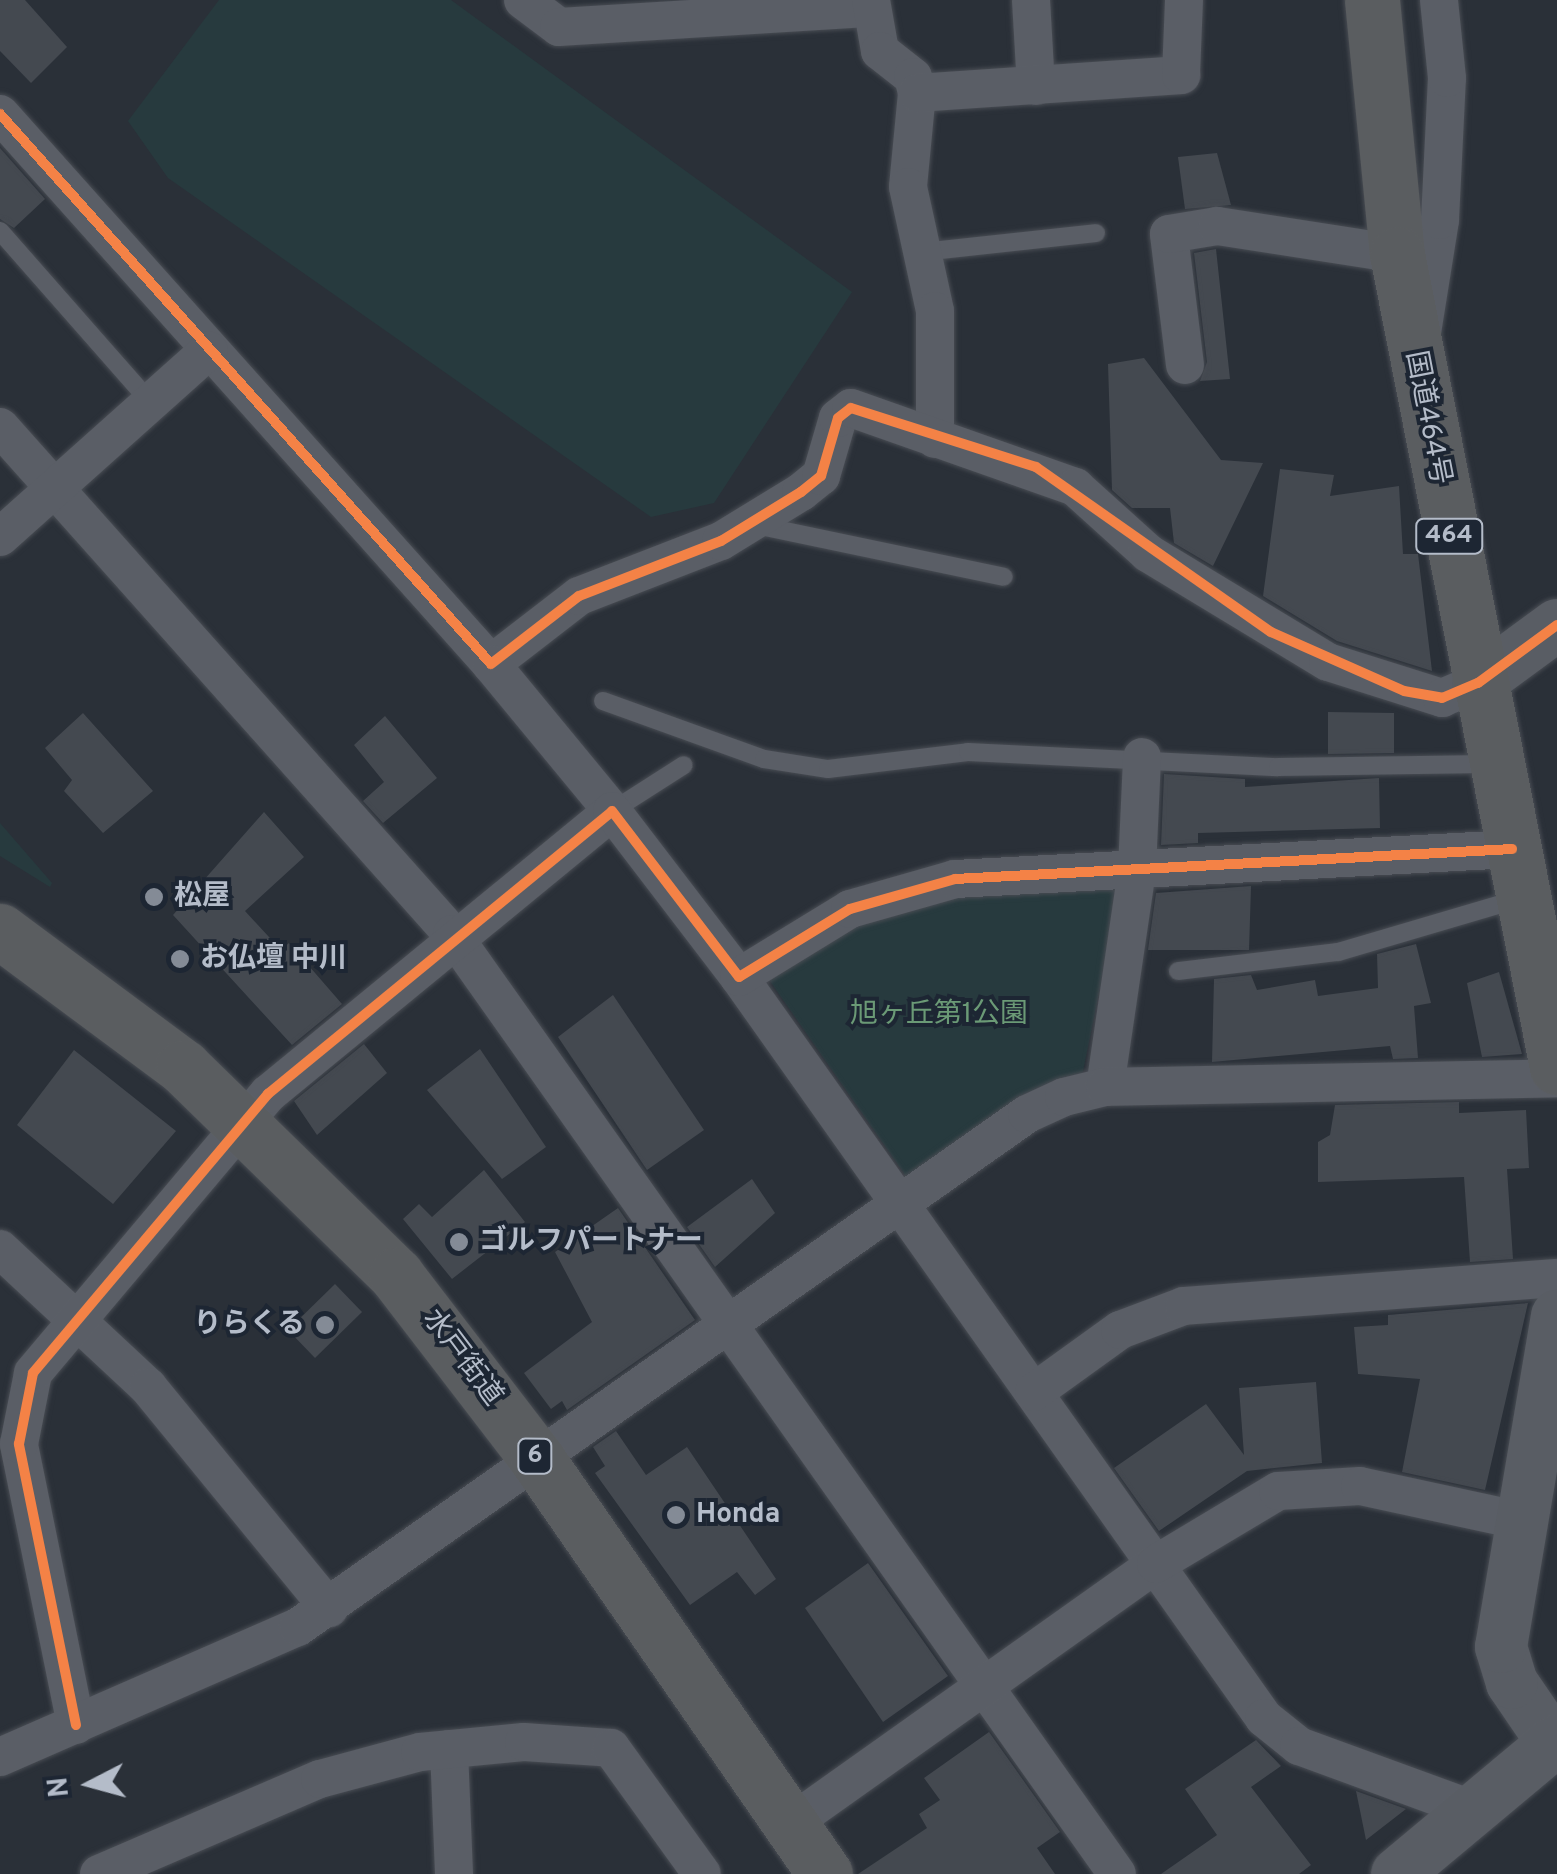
<!DOCTYPE html>
<html>
<head>
<meta charset="utf-8">
<style>
  body { margin:0 }
  #map { position:relative; width:1557px; height:1874px; overflow:hidden; background:#2a3038; font-family:Overpass,"Noto Sans JP",sans-serif }
  div>[style] { position:absolute }
  .green>* { inset:0; background:#273a3e }
  .building>* { inset:0; background:#444950 }
  .roads { filter:drop-shadow(0 0 2px #484c53) drop-shadow(0 0 2px #484c53) }
  .lane>* { height:18px; margin:-9px; padding:0 9px; transform-origin:9px; border-radius:9px; background:#5a5e66 }
  .street>* { height:38px; margin:-19px; padding:0 19px; transform-origin:19px; border-radius:19px; background:#5a5e66 }
  .secondary>* { height:52px; margin:-26px; padding:0 26px; transform-origin:26px; border-radius:26px; background:#595d64 }
  .highway>* { height:55px; margin:-27.5px; padding:0 27.5px; transform-origin:27.5px; border-radius:27.5px; background:#5a5d60 }
  .cycleway>* { height:10px; margin:-5px; padding:0 5px; transform-origin:5px; border-radius:5px; background:#f48246 }
  .dots>* { width:28px; height:28px; translate:-50% -50%; box-sizing:border-box; border:5px solid #1d2633; border-radius:50% }
  span { translate:-50% -50%; white-space:nowrap; text-align:center; line-height:1.15; -webkit-text-stroke:8px #1d2633; paint-order:stroke }
  .shield-label span { padding:2px 8px; background:#1d2633; border:2px solid; border-radius:8px; -webkit-text-stroke-width:0 }
  .shield-label { font-size:25px; color:#b4bcc9; font-weight:700 }
  .street-label { font-size:28px; color:#b4bcc9 }
  .poi-label { font-size:28px; color:#b4bcc9; font-weight:700 }
  .left { translate:0 -50%; text-align:left }
  .right { translate:-100% -50%; text-align:right }
  .park-label { font-size:28px; color:#6b9a76 }
  .north { position:absolute; left:40px; top:1734px; width:100px; height:100px; -webkit-text-stroke:8px #1d2633; paint-order:stroke; rotate:264deg; font-size:28px; font-weight:700; line-height:40px; text-align:center; color:#b4bcc9 }
  .north::after { content:''; display:block; margin:auto; width:35px; height:45px; background:#b4bcc9; clip-path:polygon(50% 0,100% 100%,50% 72%,0 100%) }
</style>
</head>
<body>
<div id="map">
  <div class="green">
    <i style="clip-path:polygon(219px 0,451px 0,852px 292px,714px 503px,651px 517px,168px 178px,128px 121px)"></i>
    <i style="clip-path:polygon(0 823px,52px 883px,50px 887px,0 856px)"></i>
    <i style="clip-path:polygon(1121px 886px,1082px 1076px,910px 1182px,765px 974px,854px 920px,920px 896px)"></i>
  </div>
  <div class="building">
    <i style="clip-path:polygon(0 0,25px 0,67px 47px,31px 83px,0 51px)"></i>
    <i style="clip-path:polygon(0 148px,45px 199px,14px 228px,0 219px)"></i>
    <i style="clip-path:polygon(1217px 153px,1231px 205px,1185px 209px,1178px 157px)"></i>
    <i style="clip-path:polygon(1216px 249px,1230px 379px,1200px 381px,1207px 362px,1194px 253px)"></i>
    <i style="clip-path:polygon(1144px 358px,1221px 460px,1263px 463px,1213px 566px,1174px 543px,1170px 508px,1132px 508px,1112px 490px,1108px 364px)"></i>
    <i style="clip-path:polygon(1280px 469px,1334px 475px,1330px 496px,1399px 486px,1403px 554px,1418px 554px,1432px 671px,1337px 641px,1263px 596px)"></i>
    <i style="clip-path:polygon(1328px 712px,1394px 713px,1394px 753px,1328px 754px)"></i>
    <i style="clip-path:polygon(83px 713px,153px 791px,103px 833px,64px 791px,72px 780px,45px 748px)"></i>
    <i style="clip-path:polygon(385px 716px,437px 778px,383px 823px,363px 801px,384px 782px,354px 745px)"></i>
    <i style="clip-path:polygon(1164px 774px,1245px 779px,1245px 787px,1379px 778px,1380px 828px,1198px 833px,1198px 843px,1161px 845px)"></i>
    <i style="clip-path:polygon(264px 812px,304px 857px,245px 911px,281px 950px,289px 943px,342px 1004px,292px 1045px,173px 915px)"></i>
    <i style="clip-path:polygon(1251px 886px,1249px 950px,1148px 950px,1156px 893px)"></i>
    <i style="clip-path:polygon(1416px 944px,1431px 1003px,1414px 1006px,1418px 1058px,1393px 1059px,1390px 1046px,1212px 1062px,1214px 979px,1251px 975px,1257px 990px,1315px 980px,1318px 996px,1378px 988px,1377px 954px)"></i>
    <i style="clip-path:polygon(1499px 972px,1522px 1054px,1482px 1057px,1467px 983px)"></i>
    <i style="clip-path:polygon(613px 995px,704px 1130px,647px 1170px,558px 1037px)"></i>
    <i style="clip-path:polygon(364px 1044px,387px 1073px,317px 1135px,294px 1101px)"></i>
    <i style="clip-path:polygon(480px 1049px,546px 1147px,502px 1179px,427px 1090px)"></i>
    <i style="clip-path:polygon(74px 1050px,176px 1131px,113px 1204px,17px 1125px)"></i>
    <i style="clip-path:polygon(1459px 1102px,1459px 1113px,1526px 1110px,1529px 1168px,1507px 1169px,1513px 1259px,1470px 1262px,1464px 1177px,1318px 1182px,1318px 1142px,1330px 1135px,1335px 1105px)"></i>
    <i style="clip-path:polygon(484px 1170px,525px 1222px,452px 1279px,403px 1219px,419px 1204px,432px 1217px)"></i>
    <i style="clip-path:polygon(752px 1179px,775px 1213px,715px 1267px,687px 1227px)"></i>
    <i style="clip-path:polygon(618px 1208px,695px 1320px,567px 1410px,562px 1401px,551px 1409px,524px 1373px,592px 1322px,555px 1252px)"></i>
    <i style="clip-path:polygon(335px 1284px,362px 1312px,315px 1358px,288px 1330px)"></i>
    <i style="clip-path:polygon(1528px 1303px,1485px 1490px,1402px 1472px,1420px 1379px,1358px 1374px,1354px 1327px,1388px 1325px,1388px 1315px)"></i>
    <i style="clip-path:polygon(1316px 1382px,1322px 1463px,1247px 1471px,1159px 1531px,1114px 1468px,1206px 1404px,1244px 1455px,1239px 1388px)"></i>
    <i style="clip-path:polygon(616px 1431px,646px 1475px,687px 1447px,776px 1579px,755px 1595px,737px 1572px,690px 1605px,595px 1473px,605px 1466px,593px 1447px)"></i>
    <i style="clip-path:polygon(868px 1563px,948px 1676px,883px 1722px,805px 1608px)"></i>
    <i style="clip-path:polygon(989px 1732px,1060px 1832px,1037px 1848px,1055px 1874px,858px 1874px,927px 1828px,919px 1814px,940px 1800px,924px 1778px)"></i>
    <i style="clip-path:polygon(1256px 1740px,1281px 1766px,1251px 1787px,1311px 1865px,1299px 1874px,1161px 1874px,1217px 1835px,1185px 1789px)"></i>
    <i style="clip-path:polygon(1356px 1791px,1406px 1809px,1366px 1840px)"></i>
  </div>
  <div class="roads">
    <div class="lane">
      <i style="left:0;top:231px;width:229px;rotate:48.7deg"></i>
      <i style="left:922px;top:252px;width:175px;rotate:-6.2deg"></i>
      <i style="left:756px;top:525px;width:253px;rotate:11.8deg"></i>
      <i style="left:603px;top:701px;width:171px;rotate:19.8deg"></i>
      <i style="left:764px;top:759px;width:65px;rotate:8.9deg"></i>
      <i style="left:828px;top:769px;width:141px;rotate:-6.9deg"></i>
      <i style="left:968px;top:752px;width:310px;rotate:2.8deg"></i>
      <i style="left:1278px;top:767px;width:216px;rotate:-0.8deg"></i>
      <i style="left:612px;top:811px;width:85px;rotate:-32.6deg"></i>
      <i style="left:1178px;top:971px;width:161px;rotate:-6.8deg"></i>
      <i style="left:1338px;top:952px;width:188px;rotate:-16.4deg"></i>
    </div>
    <div class="street">
      <i style="left:523px;top:0;width:45px;rotate:36.9deg"></i>
      <i style="left:559px;top:27px;width:313px;rotate:-3.5deg"></i>
      <i style="left:871px;top:0;width:52px;rotate:80deg"></i>
      <i style="left:880px;top:51px;width:42px;rotate:38.2deg"></i>
      <i style="left:913px;top:77px;width:16px;rotate:76deg"></i>
      <i style="left:917px;top:93px;width:94px;rotate:95.5deg"></i>
      <i style="left:908px;top:187px;width:127px;rotate:77.7deg"></i>
      <i style="left:935px;top:311px;width:128px;rotate:90deg"></i>
      <i style="left:1031px;top:0;width:86px;rotate:86.7deg"></i>
      <i style="left:917px;top:93px;width:265px;rotate:-3.9deg"></i>
      <i style="left:1181px;top:75px;width:75px;rotate:-87.7deg"></i>
      <i style="left:0;top:114px;width:737px;rotate:48.24deg"></i>
      <i style="left:491px;top:664px;width:111px;rotate:-37.7deg"></i>
      <i style="left:579px;top:596px;width:152px;rotate:-21.2deg"></i>
      <i style="left:721px;top:541px;width:94px;rotate:-31.5deg"></i>
      <i style="left:801px;top:492px;width:26px;rotate:-39deg"></i>
      <i style="left:821px;top:476px;width:60px;rotate:-73.7deg"></i>
      <i style="left:838px;top:418px;width:16px;rotate:-38deg"></i>
      <i style="left:851px;top:408px;width:238px;rotate:19.4deg"></i>
      <i style="left:1075px;top:487px;width:98px;rotate:42.1deg"></i>
      <i style="left:1148px;top:553px;width:210px;rotate:31.2deg"></i>
      <i style="left:1328px;top:662px;width:120px;rotate:17.5deg"></i>
      <i style="left:1442px;top:698px;width:39px;rotate:-23deg"></i>
      <i style="left:1421px;top:339px;width:121px;rotate:-80.9deg"></i>
      <i style="left:1440px;top:220px;width:142px;rotate:-87.2deg"></i>
      <i style="left:1447px;top:78px;width:78px;rotate:-95.9deg"></i>
      <i style="left:1185px;top:365px;width:132px;rotate:-97deg"></i>
      <i style="left:1169px;top:234px;width:49px;rotate:-9.5deg"></i>
      <i style="left:1217px;top:226px;width:182px;rotate:8.8deg"></i>
      <i style="left:0;top:427px;width:679px;rotate:48.28deg"></i>
      <i style="left:452px;top:934px;width:1151px;rotate:54.72deg"></i>
      <i style="left:0;top:537px;width:280px;rotate:-41.8deg"></i>
      <i style="left:491px;top:664px;width:190px;rotate:50.5deg"></i>
      <i style="left:739px;top:977px;width:908px;rotate:54.68deg"></i>
      <i style="left:1264px;top:1718px;width:45px;rotate:38.7deg"></i>
      <i style="left:1299px;top:1746px;width:186px;rotate:20.1deg"></i>
      <i style="left:1105px;top:1087px;width:220px;rotate:-81.6deg"></i>
      <i style="left:1137px;top:869px;width:112px;rotate:-87.4deg"></i>
      <i style="left:0;top:1249px;width:202px;rotate:43deg"></i>
      <i style="left:148px;top:1387px;width:286px;rotate:50.7deg"></i>
      <i style="left:1034px;top:1392px;width:106px;rotate:-35.8deg"></i>
      <i style="left:1120px;top:1330px;width:68px;rotate:-20.6deg"></i>
      <i style="left:1184px;top:1306px;width:374px;rotate:-4.3deg"></i>
      <i style="left:76px;top:1725px;width:287px;rotate:-101.5deg"></i>
      <i style="left:19px;top:1444px;width:72px;rotate:-78.8deg"></i>
      <i style="left:33px;top:1373px;width:365px;rotate:-49.9deg"></i>
      <i style="left:268px;top:1094px;width:445px;rotate:-39.4deg"></i>
      <i style="left:612px;top:811px;width:209px;rotate:52.6deg"></i>
      <i style="left:739px;top:977px;width:130px;rotate:-31.5deg"></i>
      <i style="left:850px;top:909px;width:109px;rotate:-15.9deg"></i>
      <i style="left:955px;top:879px;width:558px;rotate:-3.08deg"></i>
      <i style="left:449px;top:1749px;width:125px;rotate:87.7deg"></i>
      <i style="left:0;top:1757px;width:325px;rotate:-23.6deg"></i>
      <i style="left:298px;top:1627px;width:891px;rotate:-35.13deg"></i>
      <i style="left:1027px;top:1114px;width:41px;rotate:-24.7deg"></i>
      <i style="left:1064px;top:1097px;width:42px;rotate:-13.7deg"></i>
      <i style="left:1105px;top:1087px;width:452px;rotate:-1.1deg"></i>
      <i style="left:790px;top:1824px;width:449px;rotate:-35.4deg"></i>
      <i style="left:1156px;top:1564px;width:142px;rotate:-30.9deg"></i>
      <i style="left:1278px;top:1491px;width:82px;rotate:-3.5deg"></i>
      <i style="left:1360px;top:1486px;width:161px;rotate:12.2deg"></i>
      <i style="left:99px;top:1874px;width:241px;rotate:-23.3deg"></i>
      <i style="left:320px;top:1779px;width:104px;rotate:-15.1deg"></i>
      <i style="left:420px;top:1752px;width:104px;rotate:-5.5deg"></i>
      <i style="left:524px;top:1742px;width:87px;rotate:3.9deg"></i>
      <i style="left:611px;top:1748px;width:155px;rotate:54.2deg"></i>
    </div>
    <div class="secondary">
      <i style="left:1478px;top:683px;width:98px;rotate:-36.3deg"></i>
      <i style="left:1553px;top:1743px;width:73px;rotate:-124.3deg"></i>
      <i style="left:1512px;top:1683px;width:38px;rotate:-107deg"></i>
      <i style="left:1501px;top:1647px;width:336px;rotate:-80.4deg"></i>
      <i style="left:1397px;top:1874px;width:209px;rotate:-39.9deg"></i>
    </div>
    <div class="highway">
      <i style="left:1372px;top:0;width:255px;rotate:84.4deg"></i>
      <i style="left:1397px;top:254px;width:829px;rotate:78.87deg"></i>
      <i style="left:0;top:931px;width:228px;rotate:36.6deg"></i>
      <i style="left:183px;top:1067px;width:298px;rotate:44.3deg"></i>
      <i style="left:396px;top:1275px;width:232px;rotate:52.5deg"></i>
      <i style="left:537px;top:1459px;width:505px;rotate:55.24deg"></i>
    </div>
  </div>
  <div class="cycleway">
    <i style="left:0;top:114px;width:737px;rotate:48.24deg"></i>
    <i style="left:491px;top:664px;width:111px;rotate:-37.7deg"></i>
    <i style="left:579px;top:596px;width:152px;rotate:-21.2deg"></i>
    <i style="left:721px;top:541px;width:94px;rotate:-31.5deg"></i>
    <i style="left:801px;top:492px;width:26px;rotate:-39deg"></i>
    <i style="left:821px;top:476px;width:60px;rotate:-73.7deg"></i>
    <i style="left:838px;top:418px;width:16px;rotate:-38deg"></i>
    <i style="left:851px;top:408px;width:194px;rotate:17.7deg"></i>
    <i style="left:1036px;top:467px;width:287px;rotate:35.1deg"></i>
    <i style="left:1271px;top:632px;width:145px;rotate:23.9deg"></i>
    <i style="left:1404px;top:691px;width:39px;rotate:10deg"></i>
    <i style="left:1442px;top:698px;width:39px;rotate:-23deg"></i>
    <i style="left:1478px;top:683px;width:98px;rotate:-36.3deg"></i>
    <i style="left:76px;top:1725px;width:287px;rotate:-101.5deg"></i>
    <i style="left:19px;top:1444px;width:72px;rotate:-78.8deg"></i>
    <i style="left:33px;top:1373px;width:365px;rotate:-49.9deg"></i>
    <i style="left:268px;top:1094px;width:445px;rotate:-39.4deg"></i>
    <i style="left:612px;top:811px;width:209px;rotate:52.6deg"></i>
    <i style="left:739px;top:977px;width:130px;rotate:-31.5deg"></i>
    <i style="left:850px;top:909px;width:109px;rotate:-15.9deg"></i>
    <i style="left:955px;top:879px;width:558px;rotate:-3.08deg"></i>
  </div>
  <div class="dots">
    <i style="left:154px;top:897px;background:#848b96"></i>
    <i style="left:180px;top:959px;background:#848b96"></i>
    <i style="left:459px;top:1242px;background:#848b96"></i>
    <i style="left:325px;top:1325px;background:#848b96"></i>
    <i style="left:676px;top:1515px;background:#848b96"></i>
  </div>
  <div class="shield-label">
    <span style="left:1449px;top:536px">464</span>
    <span style="left:535px;top:1456px">6</span>
  </div>
  <div class="street-label">
    <span style="left:1427px;top:418px;rotate:79deg">国道464号</span>
    <span style="left:462px;top:1358px;rotate:53deg">水戸街道</span>
  </div>
  <div class="poi-label">
    <span class="left" style="left:174px;top:897px">松屋</span>
    <span class="left" style="left:200px;top:959px">お仏壇 中川</span>
    <span class="left" style="left:479px;top:1242px">ゴルフパートナー</span>
    <span class="right" style="left:305px;top:1325px">りらくる</span>
    <span class="left" style="left:696px;top:1515px">Honda</span>
  </div>
  <div class="park-label">
    <span style="left:939px;top:1015px">旭ヶ丘第1公園</span>
  </div>
  <div class="north">N</div>
</div>
</body>
</html>
